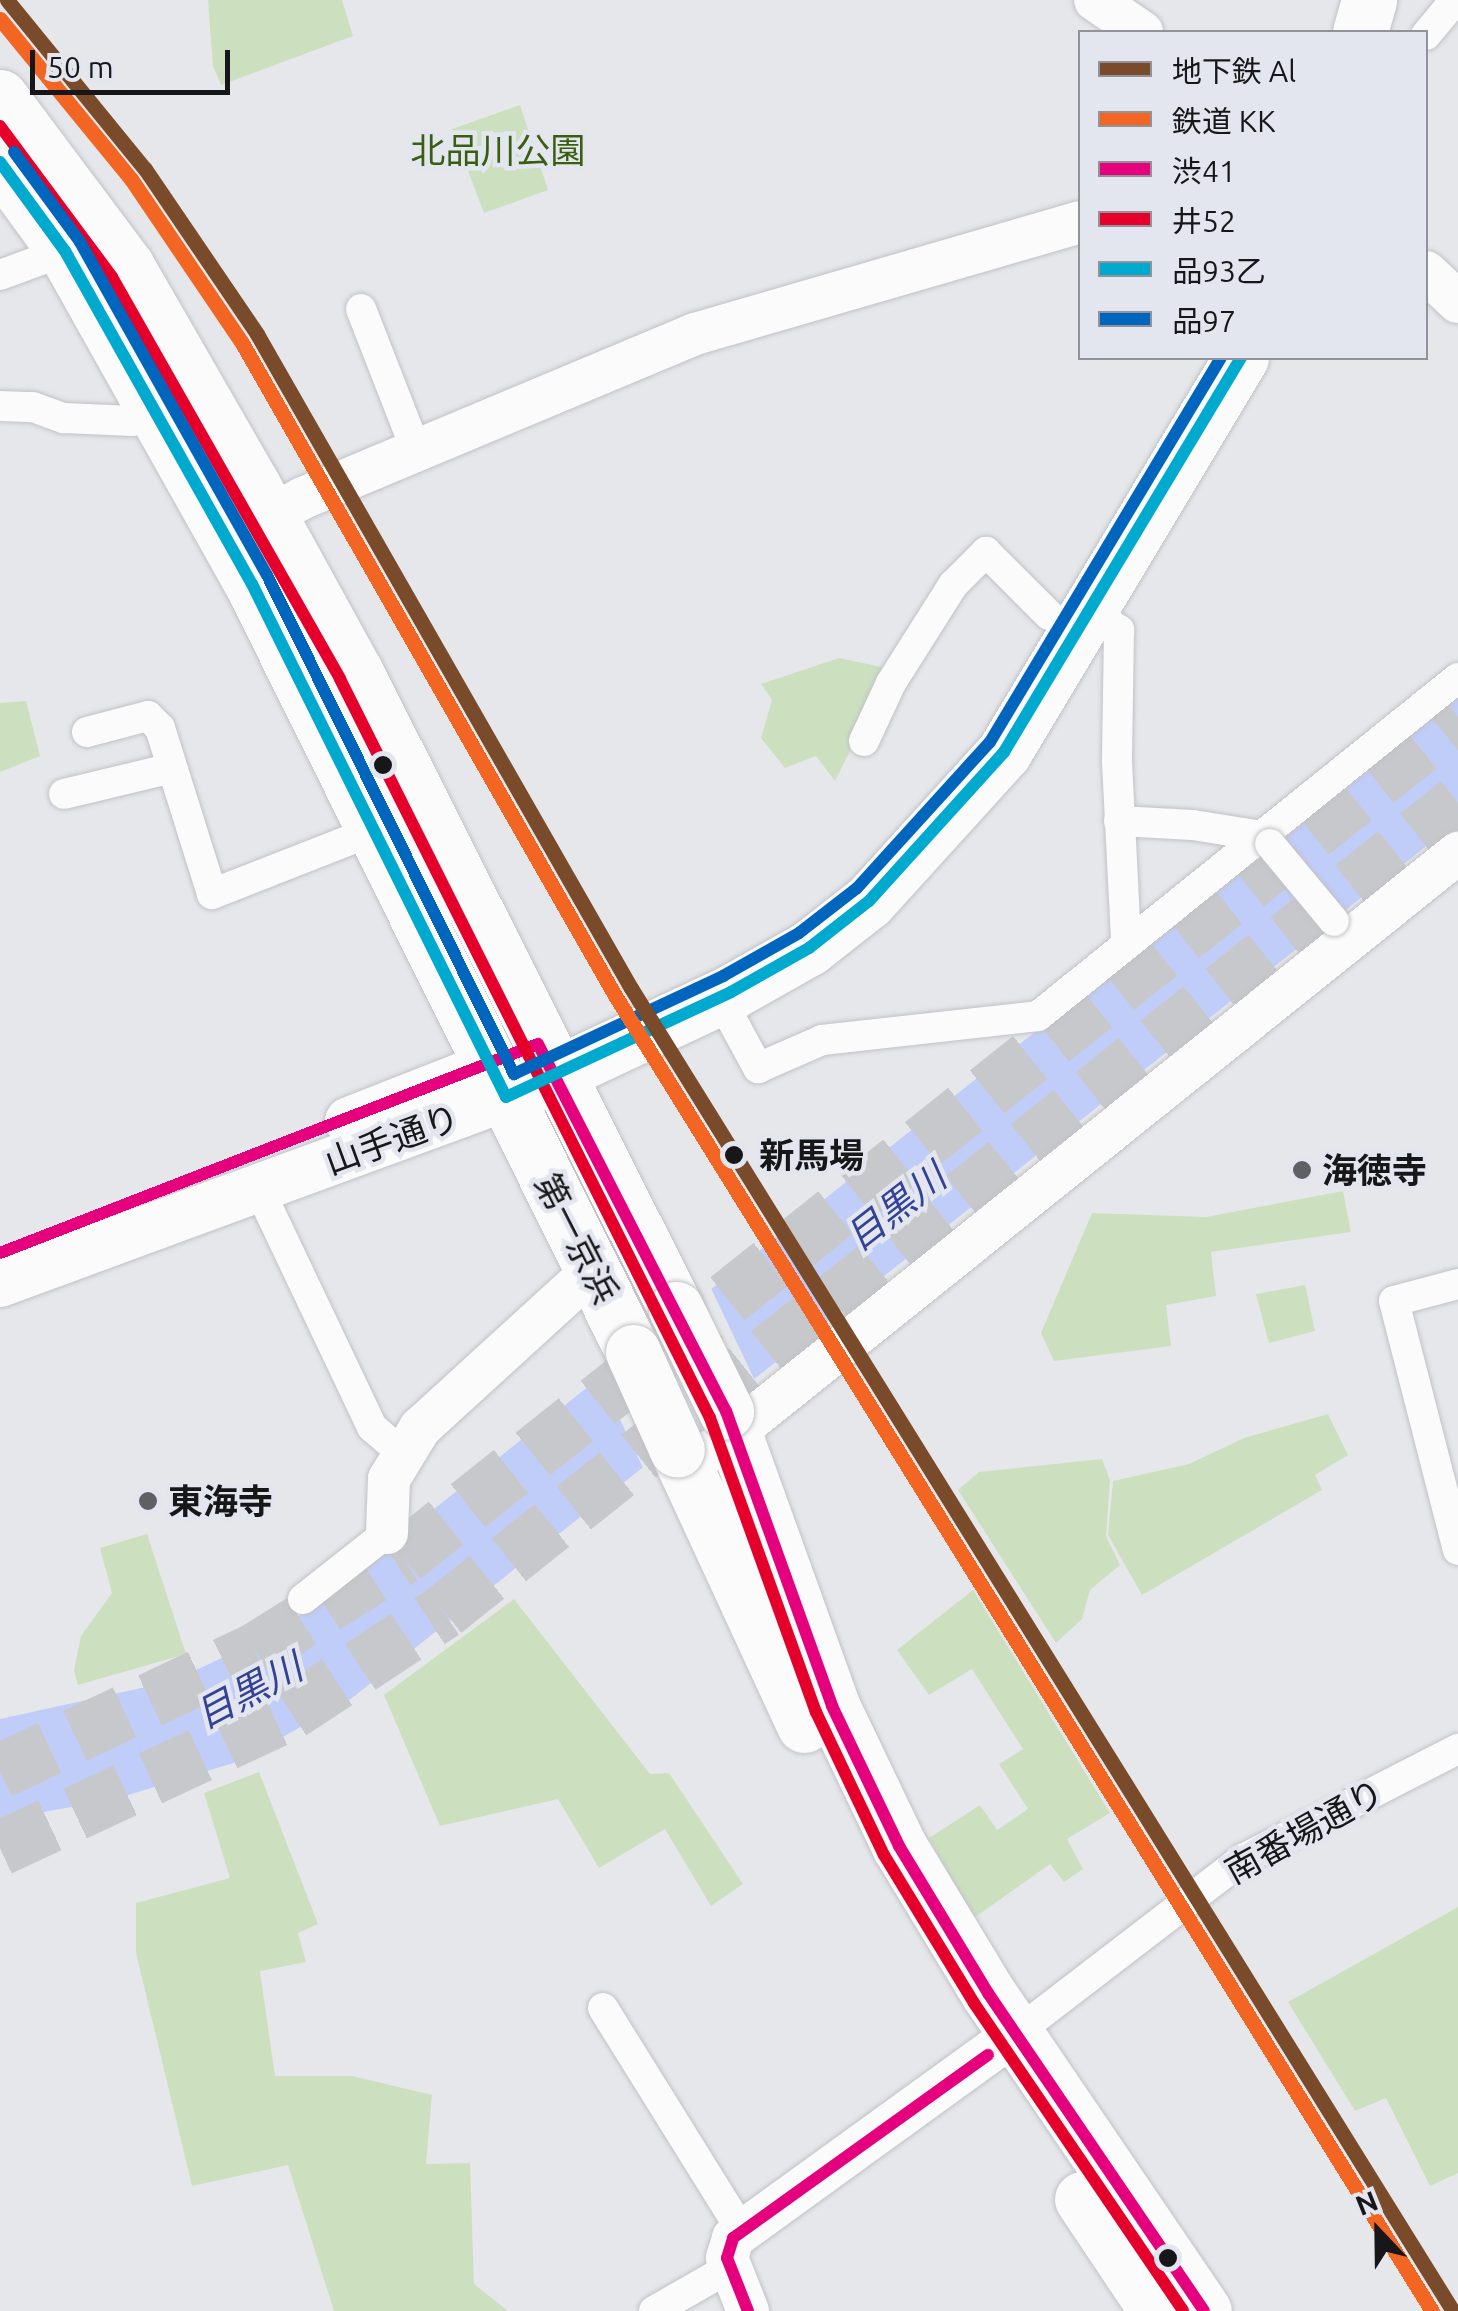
<!DOCTYPE html>
<html>
<head>
<meta charset="utf-8">
<style>
  body { margin:0 }
  #map { position:relative; width:1458px; height:2311px; overflow:hidden; background:#e6e7eb; font-family:Ubuntu,"Noto Sans JP",sans-serif }
  div>[style] { position:absolute }
  .green>* { inset:0; background:#cce0c0 }
  .water>* { inset:0; background:#c0cdf9 }
  .pier>* { inset:0; background:#e6e7eb }
  .highway-tunnel>* { height:55px; margin-top:-27.5px; transform-origin:0; background:repeating-linear-gradient(90deg,#c7c8cc 0 55px,transparent 0 83px) }
  .roads { filter:drop-shadow(0 0 2px #c1c2c5) drop-shadow(0 0 2px #c1c2c5) }
  .street>* { height:30px; margin:-15px; padding:0 15px; transform-origin:15px; border-radius:15px; background:#fbfbfc }
  .secondary>* { height:42px; margin:-21px; padding:0 21px; transform-origin:21px; border-radius:21px; background:#fbfbfc }
  .primary>* { height:48px; margin:-24px; padding:0 24px; transform-origin:24px; border-radius:24px; background:#fbfbfc }
  .highway>* { height:55px; margin:-27.5px; padding:0 27.5px; transform-origin:27.5px; border-radius:27.5px; background:#fbfbfc }
  .bridges { filter:drop-shadow(0 0 2px #c1c2c5) drop-shadow(0 0 2px #c1c2c5) }
  .street-bridge>* { height:30px; margin:-15px; padding:0 15px; transform-origin:15px; border-radius:15px; background:#fbfbfc }
  .highway-bridge>* { height:55px; margin:-27.5px; padding:0 27.5px; transform-origin:27.5px; border-radius:27.5px; background:#fbfbfc }
  .bus-1>* { height:12px; margin:-6px; padding:0 6px; transform-origin:6px; border-radius:6px; background:#e5007d }
  .bus-2>* { height:12px; margin:-6px; padding:0 6px; transform-origin:6px; border-radius:6px; background:#e4002b }
  .bus-3>* { height:12px; margin:-6px; padding:0 6px; transform-origin:6px; border-radius:6px; background:#00a9ce }
  .bus-4>* { height:12px; margin:-6px; padding:0 6px; transform-origin:6px; border-radius:6px; background:#0065bd }
  .rail-1>* { height:15px; margin:-7.5px; padding:0 7.5px; transform-origin:7.5px; border-radius:7.5px; background:#f26522 }
  .metro-1>* { height:15px; margin:-7.5px; padding:0 7.5px; transform-origin:7.5px; border-radius:7.5px; background:#7a4b2a }
  .dots>* { width:28px; height:28px; translate:-50% -50%; box-sizing:border-box; border:5px solid #e3e6ee; border-radius:50% }
  span { translate:-50% -50%; white-space:nowrap; text-align:center; line-height:1.15; -webkit-text-stroke:9px #e3e6ee; paint-order:stroke }
  .park-label { font-size:35px; color:#3a5e10 }
  .street-label { font-size:35px; color:#17171a }
  .stop-label { font-size:35px; color:#17171a; font-weight:700 }
  .left { translate:0 -50%; text-align:left }
  .poi-label { font-size:35px; color:#17171a; font-weight:700 }
  .water-label { font-size:38px; color:#334297; font-style:italic }
  .legend { position:absolute; left:1078px; top:30px; width:350px; height:330px; box-sizing:border-box; background:#e3e6ee; border:2px solid #919399; margin:0; padding:12px 18px; list-style:none; font-size:30px; color:#17171a }
  .legend li { display:flex; align-items:center; gap:20px; height:50px }
  .legend b { width:50px; border:2px solid #919399 }
  .north { position:absolute; left:1328px; top:2181px; width:100px; height:100px; -webkit-text-stroke:8px #e3e6ee; paint-order:stroke; rotate:338deg; font-size:28px; font-weight:700; line-height:40px; text-align:center; color:#17171a }
  .north::after { content:''; display:block; margin:auto; width:35px; height:45px; background:#17171a; clip-path:polygon(50% 0,100% 100%,50% 72%,0 100%) }
  .scale { position:absolute; left:30px; top:50px; width:200px; height:45px; box-sizing:border-box; border:5px solid #17171a; border-top:0; padding-left:12px; font-size:30px; line-height:35px; white-space:nowrap; color:#17171a; -webkit-text-stroke:8px #e3e6ee; paint-order:stroke }
</style>
</head>
<body>
<div id="map">
  <div class="green">
    <i style="clip-path:polygon(208px 0,342px 0,353px 36px,221px 85px,213px 66px)"></i>
    <i style="clip-path:polygon(520px 105px,548px 190px,484px 213px,452px 129px)"></i>
    <i style="clip-path:polygon(839px 658px,891px 669px,835px 781px,816px 756px,785px 768px,761px 738px,772px 700px,761px 684px)"></i>
    <i style="clip-path:polygon(26px 701px,40px 756px,0 772px,0 703px)"></i>
    <i style="clip-path:polygon(1343px 1191px,1351px 1232px,1211px 1252px,1216px 1296px,1166px 1305px,1171px 1346px,1054px 1361px,1041px 1333px,1092px 1213px,1206px 1217px)"></i>
    <i style="clip-path:polygon(1305px 1285px,1315px 1331px,1269px 1343px,1256px 1294px)"></i>
    <i style="clip-path:polygon(1328px 1414px,1348px 1455px,1315px 1475px,1322px 1490px,1142px 1595px,1108px 1535px,1113px 1481px,1189px 1464px,1244px 1438px)"></i>
    <i style="clip-path:polygon(1102px 1459px,1110px 1480px,1106px 1536px,1120px 1565px,1090px 1590px,1082px 1619px,1056px 1643px,958px 1490px,979px 1472px)"></i>
    <i style="clip-path:polygon(147px 1534px,186px 1654px,78px 1685px,74px 1670px,81px 1636px,112px 1593px,100px 1548px)"></i>
    <i style="clip-path:polygon(973px 1590px,1110px 1813px,1067px 1839px,1083px 1869px,1064px 1882px,1050px 1864px,974px 1918px,929px 1838px,980px 1805px,997px 1830px,1028px 1809px,999px 1764px,1023px 1749px,972px 1669px,929px 1695px,897px 1650px)"></i>
    <i style="clip-path:polygon(514px 1599px,650px 1774px,669px 1773px,743px 1884px,711px 1906px,665px 1829px,599px 1868px,558px 1799px,440px 1826px,384px 1695px)"></i>
    <i style="clip-path:polygon(259px 1772px,318px 1924px,298px 1933px,306px 1962px,260px 1971px,275px 2076px,352px 2076px,432px 2095px,426px 2164px,470px 2163px,474px 2284px,508px 2311px,334px 2311px,288px 2165px,192px 2186px,136px 1953px,136px 1903px,230px 1878px,204px 1793px)"></i>
    <i style="clip-path:polygon(1458px 1907px,1458px 2173px,1430px 2186px,1386px 2098px,1355px 2111px,1288px 2002px)"></i>
  </div>
  <div class="water">
    <i style="clip-path:polygon(1458px 696px,1458px 821px,352px 1698px,240px 1761px,115px 1799px,0 1820px,0 1719px,173px 1681px,283px 1629px)"></i>
  </div>
  <div class="pier">
    <i style="clip-path:polygon(709px 1284px,757px 1385px,645px 1472px,598px 1373px)"></i>
  </div>
  <div class="highway-tunnel">
    <i style="left:0;top:1771px;width:282px;rotate:-25.4deg"></i>
    <i style="left:255px;top:1650px;width:175px;rotate:-32.1deg"></i>
    <i style="left:403px;top:1557px;width:1349px;rotate:-38.56deg"></i>
    <i style="left:0;top:1848px;width:321px;rotate:-25deg"></i>
    <i style="left:291px;top:1712px;width:183px;rotate:-33.4deg"></i>
    <i style="left:444px;top:1611px;width:1297px;rotate:-38.58deg"></i>
  </div>
  <div class="roads">
    <div class="street">
      <i style="left:1426px;top:35px;width:45px;rotate:-50.4deg"></i>
      <i style="left:0;top:275px;width:69px;rotate:-20.3deg"></i>
      <i style="left:361px;top:309px;width:151px;rotate:68.7deg"></i>
      <i style="left:0;top:406px;width:33px;rotate:2deg"></i>
      <i style="left:33px;top:407px;width:33px;rotate:20deg"></i>
      <i style="left:64px;top:418px;width:68px;rotate:2.5deg"></i>
      <i style="left:132px;top:421px;width:28px;rotate:-44deg"></i>
      <i style="left:1090px;top:611px;width:35px;rotate:33deg"></i>
      <i style="left:1119px;top:630px;width:132px;rotate:90.9deg"></i>
      <i style="left:1117px;top:762px;width:178px;rotate:87.1deg"></i>
      <i style="left:87px;top:732px;width:63px;rotate:-14.7deg"></i>
      <i style="left:148px;top:716px;width:17px;rotate:45deg"></i>
      <i style="left:160px;top:728px;width:174px;rotate:72.6deg"></i>
      <i style="left:212px;top:894px;width:173px;rotate:-21.4deg"></i>
      <i style="left:864px;top:741px;width:64px;rotate:-65deg"></i>
      <i style="left:891px;top:683px;width:116px;rotate:-57.7deg"></i>
      <i style="left:953px;top:585px;width:47px;rotate:-45deg"></i>
      <i style="left:986px;top:552px;width:89px;rotate:45deg"></i>
      <i style="left:64px;top:794px;width:111px;rotate:-13.5deg"></i>
      <i style="left:1119px;top:821px;width:74px;rotate:3.1deg"></i>
      <i style="left:1193px;top:825px;width:70px;rotate:9.1deg"></i>
      <i style="left:1262px;top:836px;width:11px;rotate:45deg"></i>
      <i style="left:720px;top:998px;width:80px;rotate:61.5deg"></i>
      <i style="left:758px;top:1068px;width:70px;rotate:-23.6deg"></i>
      <i style="left:822px;top:1040px;width:217px;rotate:-6.3deg"></i>
      <i style="left:1038px;top:1016px;width:539px;rotate:-38.83deg"></i>
      <i style="left:258px;top:1187px;width:266px;rotate:64.6deg"></i>
      <i style="left:372px;top:1427px;width:40px;rotate:41deg"></i>
      <i style="left:1458px;top:1284px;width:66px;rotate:165.1deg"></i>
      <i style="left:1394px;top:1301px;width:257px;rotate:75.6deg"></i>
      <i style="left:303px;top:1599px;width:107px;rotate:-38.2deg"></i>
      <i style="left:603px;top:2008px;width:261px;rotate:58.1deg"></i>
      <i style="left:1016px;top:2033px;width:286px;rotate:-37.5deg"></i>
      <i style="left:1243px;top:1859px;width:242px;rotate:-27.1deg"></i>
      <i style="left:654px;top:2311px;width:86px;rotate:-29.8deg"></i>
    </div>
    <div class="secondary">
      <i style="left:1095px;top:0;width:57px;rotate:34.2deg"></i>
      <i style="left:1426px;top:272px;width:44px;rotate:43.2deg"></i>
      <i style="left:246px;top:529px;width:65px;rotate:-28.5deg"></i>
      <i style="left:303px;top:498px;width:425px;rotate:-22.7deg"></i>
      <i style="left:695px;top:334px;width:401px;rotate:-16.2deg"></i>
      <i style="left:713px;top:1450px;width:955px;rotate:-38.71deg"></i>
      <i style="left:387px;top:1533px;width:54px;rotate:-87.9deg"></i>
      <i style="left:389px;top:1479px;width:60px;rotate:-58.7deg"></i>
      <i style="left:420px;top:1428px;width:236px;rotate:-42.4deg"></i>
      <i style="left:748px;top:2311px;width:57px;rotate:-111.6deg"></i>
      <i style="left:727px;top:2258px;width:21px;rotate:-73deg"></i>
      <i style="left:733px;top:2238px;width:349px;rotate:-35.9deg"></i>
    </div>
    <div class="primary">
      <i style="left:349px;top:1121px;width:150px;rotate:-21.4deg"></i>
      <i style="left:0;top:1283px;width:539px;rotate:-20.18deg"></i>
    </div>
    <div class="highway">
      <i style="left:1360px;top:32px;width:33px;rotate:-74deg"></i>
      <i style="left:0;top:97px;width:212px;rotate:53.2deg"></i>
      <i style="left:127px;top:267px;width:250px;rotate:60.1deg"></i>
      <i style="left:252px;top:484px;width:213px;rotate:61.2deg"></i>
      <i style="left:355px;top:671px;width:714px;rotate:63.29deg"></i>
      <i style="left:0;top:162px;width:110px;rotate:53.9deg"></i>
      <i style="left:65px;top:251px;width:382px;rotate:60.7deg"></i>
      <i style="left:252px;top:584px;width:857px;rotate:63.61deg"></i>
      <i style="left:522px;top:1090px;width:231px;rotate:-25.1deg"></i>
      <i style="left:731px;top:992px;width:90px;rotate:-29.4deg"></i>
      <i style="left:809px;top:948px;width:76px;rotate:-38.1deg"></i>
      <i style="left:869px;top:901px;width:201px;rotate:-47.8deg"></i>
      <i style="left:1004px;top:752px;width:460px;rotate:-59deg"></i>
      <i style="left:726px;top:1411px;width:313px;rotate:70.2deg"></i>
      <i style="left:832px;top:1706px;width:155px;rotate:64.4deg"></i>
      <i style="left:899px;top:1846px;width:172px;rotate:58.8deg"></i>
      <i style="left:988px;top:1993px;width:384px;rotate:55.8deg"></i>
      <i style="left:677px;top:1450px;width:303px;rotate:65.2deg"></i>
      <i style="left:1082px;top:2199px;width:135px;rotate:56.2deg"></i>
    </div>
  </div>
  <div class="bridges">
    <div class="street-bridge">
      <i style="left:1270px;top:844px;width:100px;rotate:50.3deg"></i>
    </div>
    <div class="highway-bridge">
      <i style="left:676px;top:1309px;width:114px;rotate:63.9deg"></i>
      <i style="left:633px;top:1352px;width:107px;rotate:65.8deg"></i>
    </div>
  </div>
  <div class="bus-1">
    <i style="left:538px;top:1044px;width:412px;rotate:62.9deg"></i>
    <i style="left:726px;top:1411px;width:313px;rotate:70.2deg"></i>
    <i style="left:832px;top:1706px;width:155px;rotate:64.4deg"></i>
    <i style="left:899px;top:1846px;width:172px;rotate:58.8deg"></i>
    <i style="left:988px;top:1993px;width:384px;rotate:55.8deg"></i>
    <i style="left:0;top:1253px;width:577px;rotate:-21.23deg"></i>
    <i style="left:748px;top:2311px;width:57px;rotate:-111.6deg"></i>
    <i style="left:727px;top:2258px;width:21px;rotate:-73deg"></i>
    <i style="left:733px;top:2238px;width:314px;rotate:-35.7deg"></i>
  </div>
  <div class="bus-2">
    <i style="left:0;top:126px;width:188px;rotate:53.4deg"></i>
    <i style="left:112px;top:277px;width:462px;rotate:60.4deg"></i>
    <i style="left:340px;top:679px;width:826px;rotate:63.4deg"></i>
    <i style="left:710px;top:1418px;width:313px;rotate:70.2deg"></i>
    <i style="left:816px;top:1712px;width:158px;rotate:64.6deg"></i>
    <i style="left:884px;top:1855px;width:173px;rotate:58.7deg"></i>
    <i style="left:974px;top:2003px;width:372px;rotate:55.8deg"></i>
  </div>
  <div class="bus-3">
    <i style="left:0;top:162px;width:110px;rotate:53.9deg"></i>
    <i style="left:65px;top:251px;width:382px;rotate:60.7deg"></i>
    <i style="left:252px;top:584px;width:572px;rotate:63.66deg"></i>
    <i style="left:506px;top:1097px;width:248px;rotate:-25deg"></i>
    <i style="left:731px;top:992px;width:90px;rotate:-29.4deg"></i>
    <i style="left:809px;top:948px;width:76px;rotate:-38.1deg"></i>
    <i style="left:869px;top:901px;width:201px;rotate:-47.8deg"></i>
    <i style="left:1004px;top:752px;width:460px;rotate:-59deg"></i>
  </div>
  <div class="bus-4">
    <i style="left:14px;top:152px;width:112px;rotate:53.7deg"></i>
    <i style="left:80px;top:242px;width:382px;rotate:60.7deg"></i>
    <i style="left:267px;top:575px;width:557px;rotate:63.67deg"></i>
    <i style="left:514px;top:1074px;width:231px;rotate:-25.1deg"></i>
    <i style="left:723px;top:976px;width:87px;rotate:-29.5deg"></i>
    <i style="left:799px;top:933px;width:73px;rotate:-37.8deg"></i>
    <i style="left:857px;top:888px;width:197px;rotate:-47.7deg"></i>
    <i style="left:990px;top:742px;width:448px;rotate:-59deg"></i>
  </div>
  <div class="rail-1">
    <i style="left:0;top:19px;width:207px;rotate:50.7deg"></i>
    <i style="left:131px;top:179px;width:198px;rotate:55.9deg"></i>
    <i style="left:242px;top:343px;width:753px;rotate:60.24deg"></i>
    <i style="left:616px;top:997px;width:1547px;rotate:58.16deg"></i>
  </div>
  <div class="metro-1">
    <i style="left:7px;top:0;width:218px;rotate:50.8deg"></i>
    <i style="left:145px;top:169px;width:199px;rotate:55.8deg"></i>
    <i style="left:257px;top:334px;width:753px;rotate:60.24deg"></i>
    <i style="left:631px;top:988px;width:1558px;rotate:58.15deg"></i>
  </div>
  <div class="dots">
    <i style="left:383px;top:765px;background:#17171a"></i>
    <i style="left:734px;top:1155px;background:#17171a"></i>
    <i style="left:1302px;top:1170px;background:#5f6063"></i>
    <i style="left:148px;top:1501px;background:#5f6063"></i>
    <i style="left:1168px;top:2258px;background:#17171a"></i>
  </div>
  <div class="park-label">
    <span style="left:498px;top:150px">北品川公園</span>
  </div>
  <div class="street-label">
    <span style="left:392px;top:1139px;rotate:-20deg">山手通り</span>
    <span style="left:577px;top:1238px;rotate:63deg">第一京浜</span>
    <span style="left:1304px;top:1831px;rotate:-29deg">南番場通り</span>
  </div>
  <div class="stop-label">
    <span class="left" style="left:759px;top:1155px">新馬場</span>
  </div>
  <div class="poi-label">
    <span class="left" style="left:1322px;top:1170px">海徳寺</span>
    <span class="left" style="left:168px;top:1501px">東海寺</span>
  </div>
  <div class="water-label">
    <span style="left:896px;top:1207px;rotate:-38deg">目黒川</span>
    <span style="left:249px;top:1691px;rotate:-28deg">目黒川</span>
  </div>
  <ul class="legend">
  <li><b style="height:12px;background:#7a4b2a"></b>地下鉄 Al</li>
  <li><b style="height:12px;background:#f26522"></b>鉄道 KK</li>
  <li><b style="height:12px;background:#e5007d"></b>渋41</li>
  <li><b style="height:12px;background:#e4002b"></b>井52</li>
  <li><b style="height:12px;background:#00a9ce"></b>品93乙</li>
  <li><b style="height:12px;background:#0065bd"></b>品97</li>
  </ul>
  <div class="north">N</div>
  <div class="scale">50 m</div>
</div>
</body>
</html>
